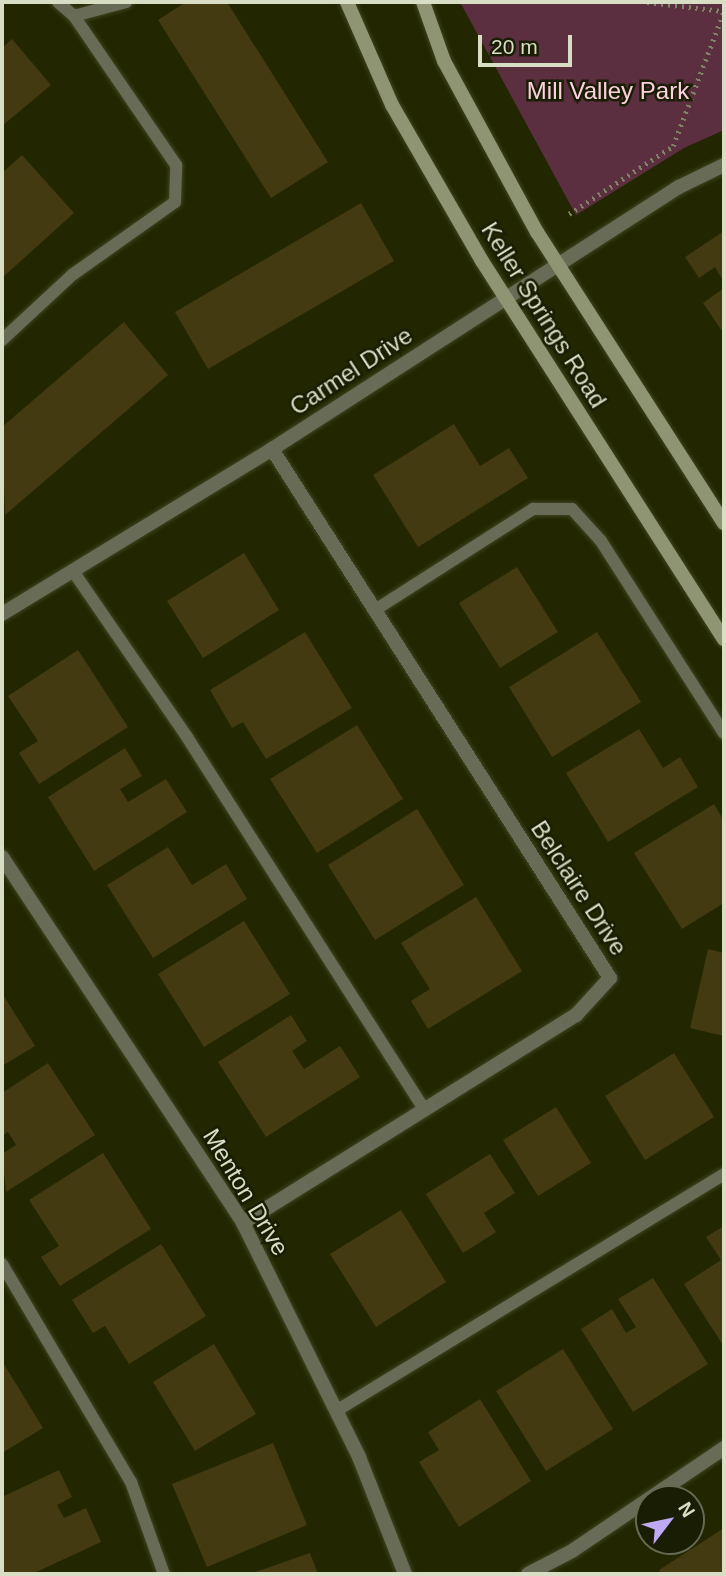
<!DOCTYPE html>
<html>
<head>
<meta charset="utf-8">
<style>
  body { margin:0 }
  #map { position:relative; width:726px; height:1576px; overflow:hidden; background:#222701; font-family:Helvetica,sans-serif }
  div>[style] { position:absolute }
  .green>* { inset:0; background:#5c2f40 }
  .building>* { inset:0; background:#433a11 }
  .path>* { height:4.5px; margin-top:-2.25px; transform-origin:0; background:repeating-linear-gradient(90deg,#7f8564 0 2px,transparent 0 7px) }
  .roads { filter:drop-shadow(0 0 2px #3f4420) drop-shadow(0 0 2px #3f4420) }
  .lane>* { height:12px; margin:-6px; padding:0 6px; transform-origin:6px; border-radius:6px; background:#686c57 }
  .street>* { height:14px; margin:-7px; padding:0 7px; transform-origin:7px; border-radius:7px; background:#686c57 }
  .secondary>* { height:14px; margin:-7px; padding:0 7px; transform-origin:7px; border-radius:7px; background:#8f9573 }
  span { translate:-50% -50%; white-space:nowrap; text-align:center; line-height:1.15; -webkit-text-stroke:5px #191d03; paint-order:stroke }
  .park-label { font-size:24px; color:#fcd1df }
  .street-label { font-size:24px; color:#d8dec3 }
  .frame { position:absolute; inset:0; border:4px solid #d8dec3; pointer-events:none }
  .north { position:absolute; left:635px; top:1485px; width:70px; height:70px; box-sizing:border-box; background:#191d03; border:2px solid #656a50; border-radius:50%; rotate:58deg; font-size:19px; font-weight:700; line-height:28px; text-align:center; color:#d8dec3 }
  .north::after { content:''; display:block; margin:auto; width:24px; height:32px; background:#bea9f4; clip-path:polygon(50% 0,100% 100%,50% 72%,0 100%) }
  .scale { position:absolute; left:478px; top:35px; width:94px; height:32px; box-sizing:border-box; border:4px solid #d8dec3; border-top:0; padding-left:9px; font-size:21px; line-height:24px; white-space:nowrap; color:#d8dec3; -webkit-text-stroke:5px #191d03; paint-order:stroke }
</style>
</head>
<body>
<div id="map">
  <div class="green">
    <i style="clip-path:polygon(460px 2px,724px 2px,724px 130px,684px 148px,576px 215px)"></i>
  </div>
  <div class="building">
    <i style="clip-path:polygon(186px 2px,227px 2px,328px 162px,271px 198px,158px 20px)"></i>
    <i style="clip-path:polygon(12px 39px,51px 85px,2px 126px,2px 48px)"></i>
    <i style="clip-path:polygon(22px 155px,74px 213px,2px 278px,2px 173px)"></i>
    <i style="clip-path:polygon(361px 203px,394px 261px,208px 369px,175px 312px)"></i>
    <i style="clip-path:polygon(724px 231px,724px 282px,715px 267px,699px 278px,685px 257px)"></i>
    <i style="clip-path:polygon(724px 288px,724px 334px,703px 303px)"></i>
    <i style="clip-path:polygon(124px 322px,168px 375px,5px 515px,2px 427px)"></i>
    <i style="clip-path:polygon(454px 424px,480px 466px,509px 448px,528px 478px,418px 547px,373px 475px)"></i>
    <i style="clip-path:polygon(244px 553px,279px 610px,203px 658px,167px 601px)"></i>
    <i style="clip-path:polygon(517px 567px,558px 632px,500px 668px,459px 603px)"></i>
    <i style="clip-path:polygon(305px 632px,352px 708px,266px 759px,243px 722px,232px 728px,210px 690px)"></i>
    <i style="clip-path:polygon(597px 632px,641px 702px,552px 757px,509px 687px)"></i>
    <i style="clip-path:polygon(78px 650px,128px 727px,39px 784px,19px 753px,38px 741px,8px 696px)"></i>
    <i style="clip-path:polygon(357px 725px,403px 799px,317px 853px,270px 779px)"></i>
    <i style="clip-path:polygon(639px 729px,663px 768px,680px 757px,698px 787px,608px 842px,566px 773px)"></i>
    <i style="clip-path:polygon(125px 748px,142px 776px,120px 789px,128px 802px,166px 779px,187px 812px,94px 871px,48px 797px)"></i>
    <i style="clip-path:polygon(714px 804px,724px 821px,724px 903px,682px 929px,634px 853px)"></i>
    <i style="clip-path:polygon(417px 809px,464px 885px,375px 940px,328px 865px)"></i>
    <i style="clip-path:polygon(168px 847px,192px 885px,226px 864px,247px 899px,153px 958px,107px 885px)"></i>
    <i style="clip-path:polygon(476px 897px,522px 971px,428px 1029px,411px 1001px,430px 989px,401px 943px)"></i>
    <i style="clip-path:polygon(244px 921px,290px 994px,204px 1047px,158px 974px)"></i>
    <i style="clip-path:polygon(708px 949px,724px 953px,724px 1036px,690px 1028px)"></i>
    <i style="clip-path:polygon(2px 993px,35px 1046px,2px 1066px)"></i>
    <i style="clip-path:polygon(291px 1015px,307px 1041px,292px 1051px,304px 1069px,340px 1046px,360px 1077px,266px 1137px,218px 1062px)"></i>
    <i style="clip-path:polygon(674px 1053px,714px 1117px,645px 1160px,605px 1096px)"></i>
    <i style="clip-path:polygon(48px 1063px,95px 1135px,6px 1192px,2px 1154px,16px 1145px,8px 1132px,2px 1136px,2px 1093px)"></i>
    <i style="clip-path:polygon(556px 1107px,591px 1163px,538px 1196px,503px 1140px)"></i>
    <i style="clip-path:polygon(103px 1153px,151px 1229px,60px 1286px,41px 1257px,59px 1246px,29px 1200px)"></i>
    <i style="clip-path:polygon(490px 1154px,515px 1193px,484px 1213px,496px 1232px,463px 1253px,426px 1194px)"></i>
    <i style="clip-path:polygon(401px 1210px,446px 1282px,376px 1327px,330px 1254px)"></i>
    <i style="clip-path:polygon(724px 1226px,724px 1347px,684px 1284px,721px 1260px,706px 1237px)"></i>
    <i style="clip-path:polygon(161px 1244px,206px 1316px,129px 1364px,105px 1326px,93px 1333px,72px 1300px)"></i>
    <i style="clip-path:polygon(653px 1278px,708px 1364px,633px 1412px,581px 1329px,612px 1309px,626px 1333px,636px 1327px,618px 1299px)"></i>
    <i style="clip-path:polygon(214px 1344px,256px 1414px,195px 1451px,153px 1382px)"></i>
    <i style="clip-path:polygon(563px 1349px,613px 1429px,546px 1471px,496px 1391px)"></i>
    <i style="clip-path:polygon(2px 1361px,43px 1428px,2px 1453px)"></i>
    <i style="clip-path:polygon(480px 1399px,531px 1481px,459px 1527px,419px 1462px,439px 1450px,428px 1432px)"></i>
    <i style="clip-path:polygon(273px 1443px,307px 1525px,207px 1567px,172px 1484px)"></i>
    <i style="clip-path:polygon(59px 1470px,72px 1497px,57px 1505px,64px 1518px,86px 1508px,101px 1542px,32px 1574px,2px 1574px,2px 1497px)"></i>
    <i style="clip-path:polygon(724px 1528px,724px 1574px,662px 1574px,659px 1570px)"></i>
    <i style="clip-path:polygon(310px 1553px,318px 1574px,250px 1574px)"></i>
  </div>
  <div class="path">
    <i style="left:647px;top:2px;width:77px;rotate:6.8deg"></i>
    <i style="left:569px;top:214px;width:124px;rotate:-33.2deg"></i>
    <i style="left:673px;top:146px;width:144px;rotate:-69.3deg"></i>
  </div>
  <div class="roads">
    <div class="lane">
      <i style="left:74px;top:16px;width:54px;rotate:-15.1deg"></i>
      <i style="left:2px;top:340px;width:96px;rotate:-42.9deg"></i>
      <i style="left:72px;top:275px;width:126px;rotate:-35.3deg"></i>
      <i style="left:175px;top:202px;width:37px;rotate:-88deg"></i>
      <i style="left:176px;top:165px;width:181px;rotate:-124.4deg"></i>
      <i style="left:74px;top:16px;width:21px;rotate:-139deg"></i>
      <i style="left:73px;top:571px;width:201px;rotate:55.5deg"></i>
      <i style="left:187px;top:737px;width:439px;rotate:57.5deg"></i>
      <i style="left:375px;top:610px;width:188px;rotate:-32.6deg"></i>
      <i style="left:533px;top:509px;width:39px"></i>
      <i style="left:572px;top:509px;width:43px;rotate:47.8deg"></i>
      <i style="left:601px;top:541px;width:228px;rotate:57.4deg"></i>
      <i style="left:2px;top:1264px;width:253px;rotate:59.4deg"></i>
      <i style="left:131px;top:1482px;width:98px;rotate:70.3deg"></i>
      <i style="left:336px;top:1411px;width:455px;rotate:-31.4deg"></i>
    </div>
    <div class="street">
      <i style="left:2px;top:614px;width:316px;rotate:-31.4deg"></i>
      <i style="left:272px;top:449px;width:484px;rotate:-32.8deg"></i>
      <i style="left:679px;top:187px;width:50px;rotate:-26.1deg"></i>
      <i style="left:2px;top:857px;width:438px;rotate:56.6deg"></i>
      <i style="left:243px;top:1223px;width:261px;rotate:63.6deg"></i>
      <i style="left:359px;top:1457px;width:126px;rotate:68.5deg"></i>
      <i style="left:243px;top:1223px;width:393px;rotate:-32deg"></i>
      <i style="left:576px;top:1015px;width:50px;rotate:-47.4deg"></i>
      <i style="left:610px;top:978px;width:628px;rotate:-122.58deg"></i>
      <i style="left:528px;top:1574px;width:50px;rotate:-27.6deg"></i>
      <i style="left:572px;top:1551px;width:184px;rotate:-34.1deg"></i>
    </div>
    <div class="secondary">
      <i style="left:347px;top:2px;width:112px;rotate:66.4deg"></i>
      <i style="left:392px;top:105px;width:180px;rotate:60deg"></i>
      <i style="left:482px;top:261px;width:449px;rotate:57.4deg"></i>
      <i style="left:423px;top:2px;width:63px;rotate:70.4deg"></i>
      <i style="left:444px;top:61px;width:195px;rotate:61.5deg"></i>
      <i style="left:537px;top:232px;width:346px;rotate:57.3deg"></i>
    </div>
  </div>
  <div class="park-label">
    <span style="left:608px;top:91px">Mill Valley Park</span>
  </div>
  <div class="street-label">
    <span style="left:544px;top:315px;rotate:58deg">Keller Springs Road</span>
    <span style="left:351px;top:371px;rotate:-33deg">Carmel Drive</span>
    <span style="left:579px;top:888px;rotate:57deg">Belclaire Drive</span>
    <span style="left:246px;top:1192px;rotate:59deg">Menton Drive</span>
  </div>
  <div class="frame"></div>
  <div class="north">N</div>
  <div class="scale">20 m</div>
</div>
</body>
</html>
